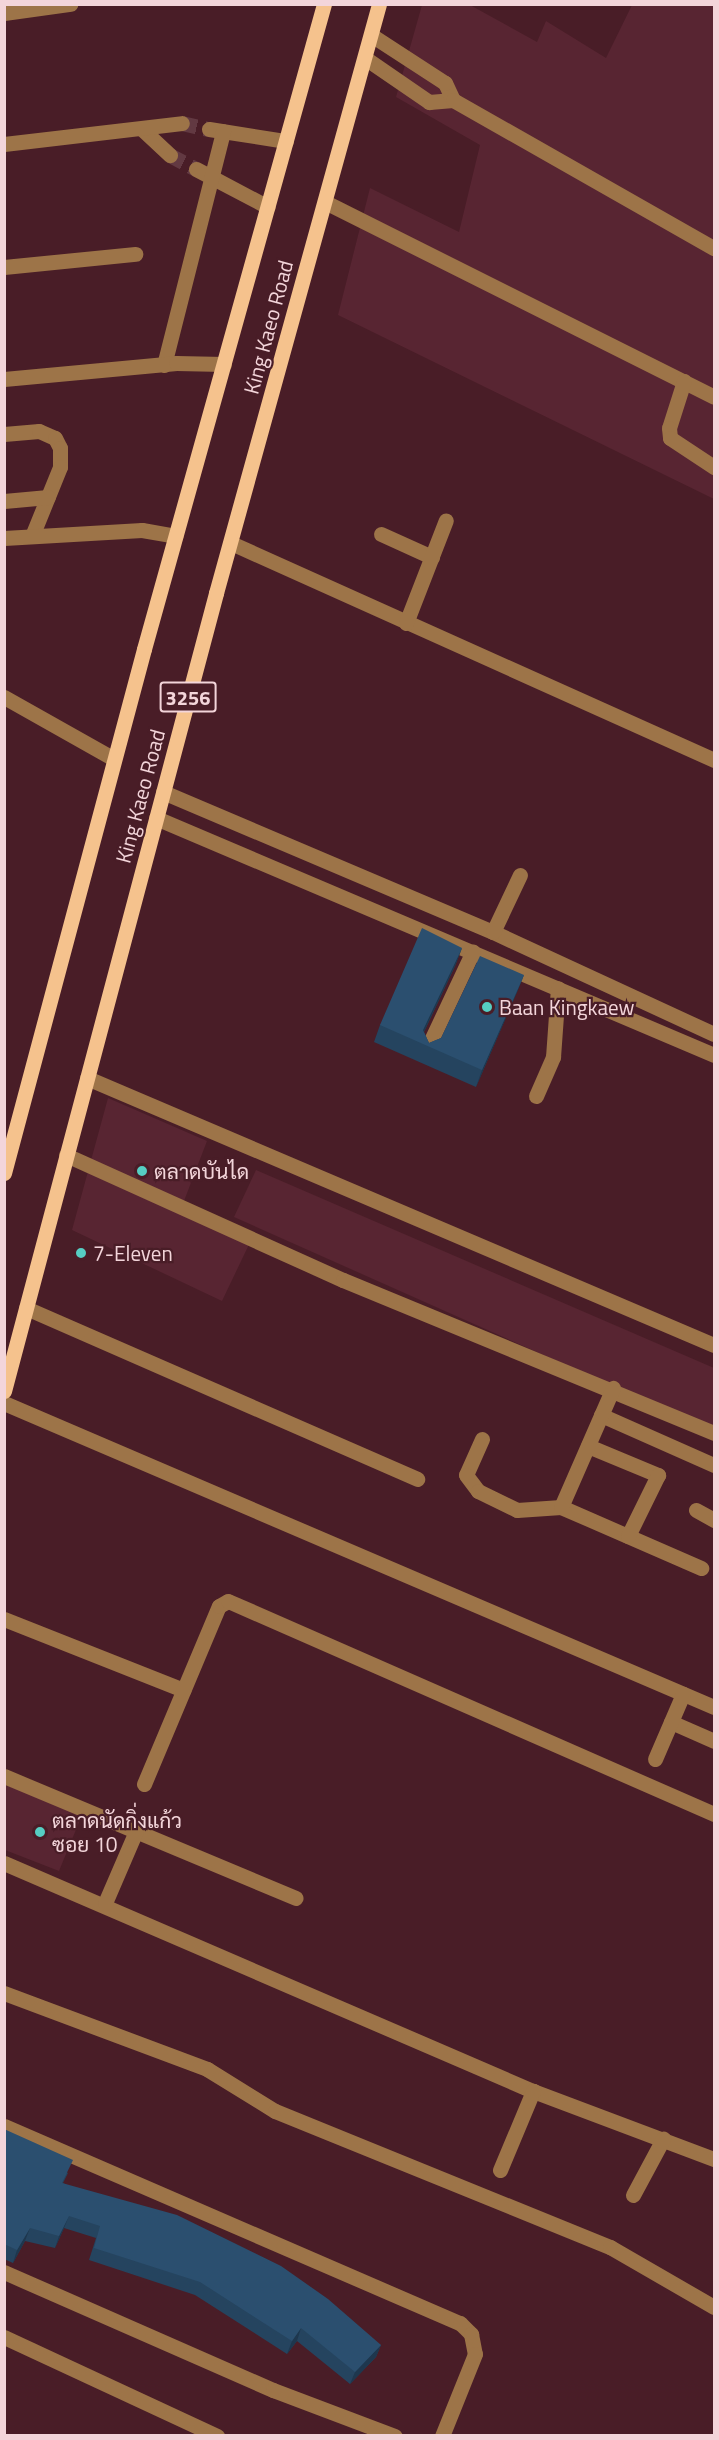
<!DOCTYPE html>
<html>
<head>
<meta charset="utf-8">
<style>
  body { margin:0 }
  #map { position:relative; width:719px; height:2440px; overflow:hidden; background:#491d27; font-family:"Titillium Web",Sarabun,sans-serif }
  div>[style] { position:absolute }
  .built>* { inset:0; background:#582532 }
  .minor-tunnel>* { height:15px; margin-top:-7.5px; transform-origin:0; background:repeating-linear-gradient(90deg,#623942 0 15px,transparent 0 23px) }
  .minor>* { height:15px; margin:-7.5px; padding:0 7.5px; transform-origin:7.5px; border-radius:7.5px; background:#9d7448 }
  .major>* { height:15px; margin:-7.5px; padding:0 7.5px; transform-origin:7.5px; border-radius:7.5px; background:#f5c28d }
  .wall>* { inset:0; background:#25445f }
  .shaded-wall>* { inset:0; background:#1e374e }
  .building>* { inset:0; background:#2b4f6f }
  .dots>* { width:16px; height:16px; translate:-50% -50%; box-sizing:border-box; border:3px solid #491d27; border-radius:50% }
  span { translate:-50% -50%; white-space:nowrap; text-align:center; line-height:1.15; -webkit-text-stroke:4.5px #491d27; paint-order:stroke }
  .shield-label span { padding:2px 4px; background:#491d27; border:2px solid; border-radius:4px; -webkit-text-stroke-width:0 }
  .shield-label { font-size:20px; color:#f3d5da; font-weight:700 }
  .street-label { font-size:21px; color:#f3d5da }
  .poi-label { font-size:21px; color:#f3d5da }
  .left { translate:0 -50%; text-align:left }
  .frame { position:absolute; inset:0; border:6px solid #f3d5da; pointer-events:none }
</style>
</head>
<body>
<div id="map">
  <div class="built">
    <i style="clip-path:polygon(422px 5px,470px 5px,537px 42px,546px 21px,606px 58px,632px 5px,714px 5px,714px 499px,338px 315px,370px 188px,459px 232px,480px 145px,396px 97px)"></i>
    <i style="clip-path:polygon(108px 1098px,207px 1141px,184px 1201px,254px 1234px,222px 1301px,72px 1230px)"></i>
    <i style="clip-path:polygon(256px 1170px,714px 1368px,714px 1431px,234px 1217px)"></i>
    <i style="clip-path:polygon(4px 1784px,82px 1815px,59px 1871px,5px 1850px)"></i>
  </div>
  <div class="minor-tunnel">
    <i style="left:182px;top:123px;width:28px;rotate:13deg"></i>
    <i style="left:170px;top:155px;width:30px;rotate:28deg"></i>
  </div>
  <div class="minor">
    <i style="left:4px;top:13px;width:67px;rotate:-7.8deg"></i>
    <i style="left:365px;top:58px;width:78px;rotate:34.5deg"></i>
    <i style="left:429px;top:102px;width:24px;rotate:-5deg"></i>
    <i style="left:453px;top:100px;width:19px;rotate:-115deg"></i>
    <i style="left:445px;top:83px;width:88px;rotate:-147deg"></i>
    <i style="left:453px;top:100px;width:300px;rotate:29.6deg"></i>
    <i style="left:209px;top:129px;width:78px;rotate:8.9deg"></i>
    <i style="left:143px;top:130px;width:37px;rotate:43deg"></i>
    <i style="left:4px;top:144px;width:179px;rotate:-6.7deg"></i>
    <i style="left:196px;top:169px;width:81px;rotate:27.8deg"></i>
    <i style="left:325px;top:202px;width:435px;rotate:26.6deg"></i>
    <i style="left:4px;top:267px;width:132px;rotate:-5.7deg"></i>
    <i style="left:164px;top:365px;width:241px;rotate:-75.8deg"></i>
    <i style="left:4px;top:379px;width:173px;rotate:-5.3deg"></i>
    <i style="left:176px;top:363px;width:48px;rotate:1.2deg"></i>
    <i style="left:684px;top:381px;width:49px;rotate:107.7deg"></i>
    <i style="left:669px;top:428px;width:10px;rotate:84deg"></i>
    <i style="left:670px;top:438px;width:53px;rotate:33.4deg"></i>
    <i style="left:4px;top:434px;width:35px;rotate:-5deg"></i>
    <i style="left:39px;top:431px;width:17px;rotate:24deg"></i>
    <i style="left:55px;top:438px;width:11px;rotate:63deg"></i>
    <i style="left:60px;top:448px;width:19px;rotate:90deg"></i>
    <i style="left:60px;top:467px;width:74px;rotate:112.1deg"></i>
    <i style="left:4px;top:501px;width:44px;rotate:-5.2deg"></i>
    <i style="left:381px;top:534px;width:56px;rotate:24.3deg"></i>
    <i style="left:4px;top:538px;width:138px;rotate:-3.3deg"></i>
    <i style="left:142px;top:530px;width:34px;rotate:10deg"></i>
    <i style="left:231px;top:543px;width:530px;rotate:24.19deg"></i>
    <i style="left:406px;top:623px;width:110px;rotate:-68.8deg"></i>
    <i style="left:4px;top:697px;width:126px;rotate:29.4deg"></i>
    <i style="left:163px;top:792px;width:358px;rotate:23deg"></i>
    <i style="left:493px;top:932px;width:243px;rotate:24.8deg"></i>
    <i style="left:156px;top:818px;width:606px;rotate:23.01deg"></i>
    <i style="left:493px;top:932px;width:63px;rotate:-64.7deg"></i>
    <i style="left:426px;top:1051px;width:110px;rotate:-64.8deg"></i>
    <i style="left:87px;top:1078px;width:681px;rotate:23.07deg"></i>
    <i style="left:536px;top:1096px;width:43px;rotate:-66.4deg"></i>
    <i style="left:553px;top:1057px;width:69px;rotate:-85.9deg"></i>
    <i style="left:66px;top:1155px;width:304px;rotate:24.3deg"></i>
    <i style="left:343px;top:1280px;width:401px;rotate:22.4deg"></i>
    <i style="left:26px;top:1308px;width:427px;rotate:23.6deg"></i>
    <i style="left:4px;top:1403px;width:772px;rotate:23.18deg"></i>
    <i style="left:601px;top:1415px;width:124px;rotate:23.9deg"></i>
    <i style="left:482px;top:1439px;width:39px;rotate:114deg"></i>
    <i style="left:466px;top:1475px;width:20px;rotate:53deg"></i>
    <i style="left:478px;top:1491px;width:43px;rotate:26deg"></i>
    <i style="left:517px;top:1510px;width:44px;rotate:-3.9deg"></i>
    <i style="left:561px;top:1507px;width:153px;rotate:23.5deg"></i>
    <i style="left:588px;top:1446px;width:76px;rotate:22.5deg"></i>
    <i style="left:658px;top:1475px;width:68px;rotate:116.2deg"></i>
    <i style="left:561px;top:1507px;width:130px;rotate:-66.4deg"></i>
    <i style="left:696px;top:1510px;width:21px;rotate:29deg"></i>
    <i style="left:4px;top:1619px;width:193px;rotate:21.6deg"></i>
    <i style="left:671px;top:1722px;width:47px;rotate:23.8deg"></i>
    <i style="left:655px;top:1759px;width:71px;rotate:-66.7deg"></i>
    <i style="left:4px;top:1776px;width:316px;rotate:22.7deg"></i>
    <i style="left:144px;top:1784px;width:193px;rotate:-67.2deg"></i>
    <i style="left:219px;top:1606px;width:10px;rotate:-29deg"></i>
    <i style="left:228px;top:1601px;width:531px;rotate:23.67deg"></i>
    <i style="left:4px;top:1863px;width:576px;rotate:23.32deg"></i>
    <i style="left:533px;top:2091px;width:193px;rotate:20.6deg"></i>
    <i style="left:105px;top:1903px;width:78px;rotate:-66.7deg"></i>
    <i style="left:4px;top:1993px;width:217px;rotate:20.5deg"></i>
    <i style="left:207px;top:2069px;width:80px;rotate:31.7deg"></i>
    <i style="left:275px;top:2111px;width:362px;rotate:22.1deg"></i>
    <i style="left:610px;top:2247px;width:120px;rotate:30deg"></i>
    <i style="left:4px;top:2126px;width:497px;rotate:23.4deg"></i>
    <i style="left:460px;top:2323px;width:16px;rotate:45deg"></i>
    <i style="left:471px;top:2334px;width:20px;rotate:79deg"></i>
    <i style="left:475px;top:2354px;width:88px;rotate:111.9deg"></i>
    <i style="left:500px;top:2170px;width:86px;rotate:-67.3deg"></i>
    <i style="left:633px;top:2195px;width:64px;rotate:-61.8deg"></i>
    <i style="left:4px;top:2272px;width:294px;rotate:23.7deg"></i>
    <i style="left:273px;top:2390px;width:130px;rotate:20.7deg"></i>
    <i style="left:4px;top:2337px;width:235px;rotate:24.9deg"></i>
  </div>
  <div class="major">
    <i style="left:4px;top:1173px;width:542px;rotate:-75.04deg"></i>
    <i style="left:144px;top:649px;width:670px;rotate:-74.41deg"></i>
    <i style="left:4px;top:1391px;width:826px;rotate:-75.12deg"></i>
    <i style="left:216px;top:593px;width:611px;rotate:-74.53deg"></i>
  </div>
  <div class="wall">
    <i style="clip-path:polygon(462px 948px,455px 966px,424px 1032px,429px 1043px,441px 1038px,524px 975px,517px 992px,476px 1087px,374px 1042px,380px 1025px)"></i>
    <i style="clip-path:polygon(4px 2129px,68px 2173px,63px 2183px,381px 2345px,376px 2357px,350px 2384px,297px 2341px,287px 2354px,195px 2295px,89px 2260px,96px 2238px,64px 2228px,55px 2248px,25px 2241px,13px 2263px,4px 2259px)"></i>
  </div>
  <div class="shaded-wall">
    <i style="clip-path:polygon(462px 948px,455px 966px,419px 1042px,423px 1030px)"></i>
    <i style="clip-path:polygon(524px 975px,517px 992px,476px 1087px,482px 1070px)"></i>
    <i style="clip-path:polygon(69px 2216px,64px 2228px,55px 2248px,59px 2236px)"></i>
    <i style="clip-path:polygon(30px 2228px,25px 2241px,13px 2263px,17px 2250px)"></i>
    <i style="clip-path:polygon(301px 2328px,297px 2341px,287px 2354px,292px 2341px)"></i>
    <i style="clip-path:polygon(381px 2345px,376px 2357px,350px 2384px,355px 2372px)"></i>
  </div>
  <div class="building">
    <i style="clip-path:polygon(422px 928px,462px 948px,423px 1030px,429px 1043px,441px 1038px,480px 956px,524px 975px,482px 1070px,380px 1025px)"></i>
    <i style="clip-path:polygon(4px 2129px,73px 2160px,62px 2183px,177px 2215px,281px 2266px,328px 2299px,381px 2345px,355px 2372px,301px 2328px,292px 2341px,200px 2282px,94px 2248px,100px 2226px,69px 2216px,59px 2236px,30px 2228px,17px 2250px,4px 2244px)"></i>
  </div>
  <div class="dots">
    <i style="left:487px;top:1007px;background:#56cec3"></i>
    <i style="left:142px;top:1171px;background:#56cec3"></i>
    <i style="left:81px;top:1253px;background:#56cec3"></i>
    <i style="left:40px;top:1832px;background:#56cec3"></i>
  </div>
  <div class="shield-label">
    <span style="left:188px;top:697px">3256</span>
  </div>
  <div class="street-label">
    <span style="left:268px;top:327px;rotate:-75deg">King Kaeo Road</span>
    <span style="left:140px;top:796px;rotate:-75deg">King Kaeo Road</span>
  </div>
  <div class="poi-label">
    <span class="left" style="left:499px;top:1007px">Baan Kingkaew</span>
    <span class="left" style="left:154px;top:1171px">ตลาดบันได</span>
    <span class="left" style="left:93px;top:1253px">7-Eleven</span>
    <span class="left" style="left:52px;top:1832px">ตลาดนัดกิ่งแก้ว<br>ซอย 10</span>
  </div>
  <div class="frame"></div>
</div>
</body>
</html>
